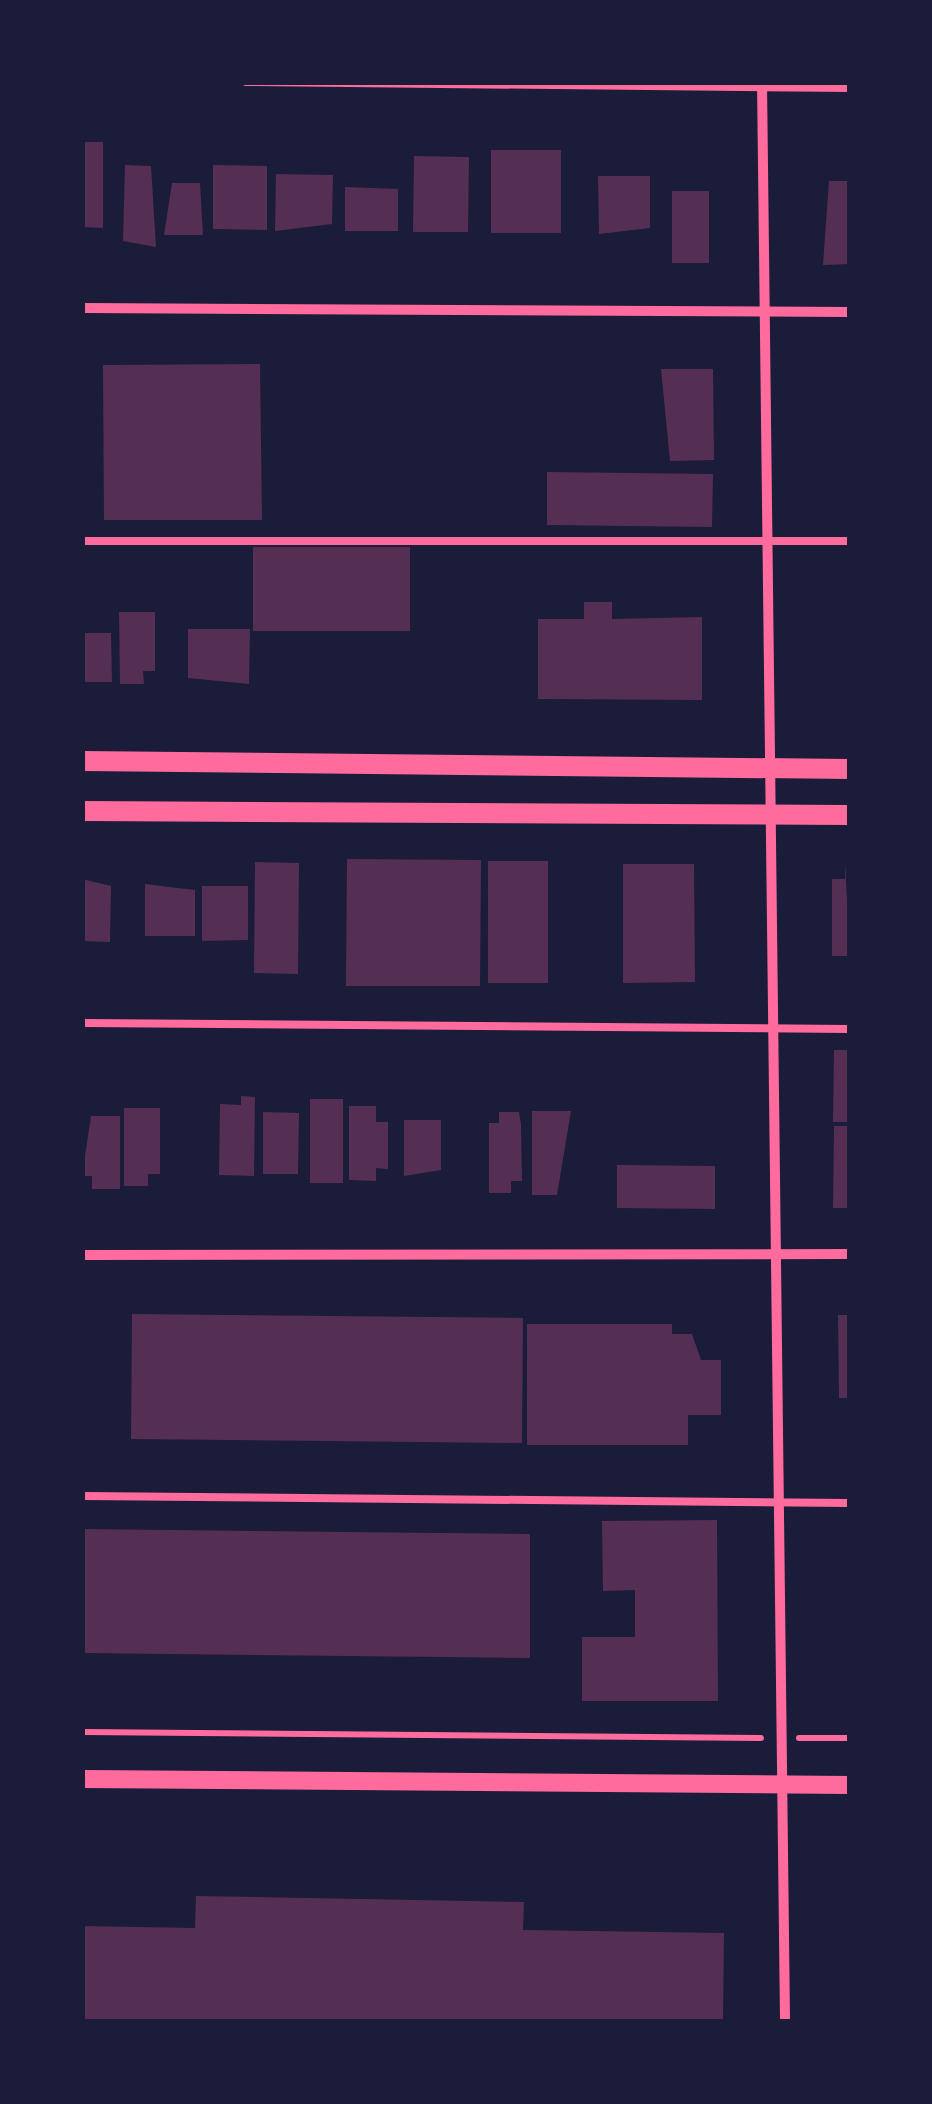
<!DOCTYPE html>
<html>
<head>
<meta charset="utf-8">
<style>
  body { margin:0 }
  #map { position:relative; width:932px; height:2104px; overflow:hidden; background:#1b1b3a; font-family:"Archivo Narrow",sans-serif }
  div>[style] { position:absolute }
  .building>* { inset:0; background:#542f53 }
  .path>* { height:6px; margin:-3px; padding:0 3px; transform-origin:3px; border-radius:3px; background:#ff6b9d }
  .service>* { height:8px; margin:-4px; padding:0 4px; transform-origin:4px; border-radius:4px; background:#ff6b9d }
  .minor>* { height:10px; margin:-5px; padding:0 5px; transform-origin:5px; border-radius:5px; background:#ff6b9d }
  .tertiary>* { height:18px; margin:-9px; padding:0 9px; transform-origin:9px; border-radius:9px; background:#ff6b9d }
  .secondary>* { height:20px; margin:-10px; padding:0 10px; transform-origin:10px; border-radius:10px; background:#ff6b9d }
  span { translate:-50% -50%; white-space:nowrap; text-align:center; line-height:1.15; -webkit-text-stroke:8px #1b1b3a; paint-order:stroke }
  .frame { position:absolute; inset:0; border:85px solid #1b1b3a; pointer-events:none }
</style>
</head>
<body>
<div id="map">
  <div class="building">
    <i style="clip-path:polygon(82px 142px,103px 142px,103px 228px,82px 227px)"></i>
    <i style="clip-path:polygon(491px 150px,561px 150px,561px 233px,491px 233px)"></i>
    <i style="clip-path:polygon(414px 156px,469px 157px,468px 232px,413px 232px)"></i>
    <i style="clip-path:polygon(125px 165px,151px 166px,156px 247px,123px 241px)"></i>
    <i style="clip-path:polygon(213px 165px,267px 166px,267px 230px,213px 229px)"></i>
    <i style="clip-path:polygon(276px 174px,333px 175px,332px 224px,275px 231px)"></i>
    <i style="clip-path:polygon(598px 176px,650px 176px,650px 228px,599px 234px)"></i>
    <i style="clip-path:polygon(829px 181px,850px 181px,850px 264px,823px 265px)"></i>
    <i style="clip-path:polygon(172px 183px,200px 183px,203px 235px,164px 235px)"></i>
    <i style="clip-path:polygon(345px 187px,398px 189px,398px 231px,345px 231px)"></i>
    <i style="clip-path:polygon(672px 191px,709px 191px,709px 263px,672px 263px)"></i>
    <i style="clip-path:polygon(260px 364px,262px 520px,104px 520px,103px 365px)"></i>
    <i style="clip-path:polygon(661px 369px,713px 369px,714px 460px,670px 461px)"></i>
    <i style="clip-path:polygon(547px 472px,713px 474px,712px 527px,547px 525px)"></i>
    <i style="clip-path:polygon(253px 547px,410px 547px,410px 631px,253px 631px)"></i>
    <i style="clip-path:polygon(584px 602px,612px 602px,612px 619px,702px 617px,702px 700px,538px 699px,538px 619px,584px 619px)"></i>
    <i style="clip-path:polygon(119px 612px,155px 612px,155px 671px,143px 671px,144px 684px,120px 684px)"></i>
    <i style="clip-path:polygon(188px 629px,250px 629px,249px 684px,188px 678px)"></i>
    <i style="clip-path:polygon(82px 633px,111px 633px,112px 682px,82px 682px)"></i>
    <i style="clip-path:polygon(347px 859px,481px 860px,480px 986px,346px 986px)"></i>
    <i style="clip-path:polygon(488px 861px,548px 861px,548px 983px,488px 983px)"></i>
    <i style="clip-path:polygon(255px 862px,299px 863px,298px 974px,254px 973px)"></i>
    <i style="clip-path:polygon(845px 862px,850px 956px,832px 956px,832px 879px,845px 879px)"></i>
    <i style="clip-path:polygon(623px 864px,694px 864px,695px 982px,623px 983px)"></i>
    <i style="clip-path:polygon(82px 879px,111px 886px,110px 942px,82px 941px)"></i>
    <i style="clip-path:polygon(145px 884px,195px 890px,195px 936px,145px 936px)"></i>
    <i style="clip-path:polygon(202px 886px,248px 886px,248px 940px,202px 941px)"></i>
    <i style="clip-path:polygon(834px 1050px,850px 1050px,850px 1122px,833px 1122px)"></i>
    <i style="clip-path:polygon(241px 1096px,255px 1097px,254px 1176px,219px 1175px,220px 1104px,241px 1105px)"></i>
    <i style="clip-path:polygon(310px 1099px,343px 1099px,343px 1183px,310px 1183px)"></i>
    <i style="clip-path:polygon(349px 1106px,376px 1106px,376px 1122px,388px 1122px,388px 1169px,376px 1168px,376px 1181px,349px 1180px)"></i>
    <i style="clip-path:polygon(124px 1108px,160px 1108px,160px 1174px,148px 1174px,148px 1186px,124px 1186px)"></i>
    <i style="clip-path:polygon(532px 1111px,571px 1111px,557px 1195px,532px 1195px)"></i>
    <i style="clip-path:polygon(263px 1112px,299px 1113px,298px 1174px,263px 1174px)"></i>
    <i style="clip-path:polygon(499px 1112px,519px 1112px,521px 1124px,522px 1181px,511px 1181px,511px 1193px,489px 1193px,489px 1123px,499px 1123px)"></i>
    <i style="clip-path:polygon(91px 1116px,120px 1116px,120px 1189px,92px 1189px,92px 1176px,82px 1176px)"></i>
    <i style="clip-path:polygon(404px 1120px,441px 1120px,441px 1170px,404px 1176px)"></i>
    <i style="clip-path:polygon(834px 1126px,850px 1126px,850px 1208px,833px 1208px)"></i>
    <i style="clip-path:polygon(617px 1165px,715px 1166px,715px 1209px,617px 1208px)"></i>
    <i style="clip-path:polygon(132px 1314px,523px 1318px,522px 1443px,131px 1439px)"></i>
    <i style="clip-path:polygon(838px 1315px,850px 1315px,850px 1398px,839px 1398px)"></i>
    <i style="clip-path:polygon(527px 1324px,672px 1324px,672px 1334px,692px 1334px,701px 1360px,721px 1360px,721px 1415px,688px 1415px,688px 1445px,527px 1445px)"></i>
    <i style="clip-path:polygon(717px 1520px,718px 1701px,582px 1701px,582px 1637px,635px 1637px,635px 1590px,603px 1591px,602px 1521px)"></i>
    <i style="clip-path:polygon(82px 1529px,530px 1534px,530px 1658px,82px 1653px)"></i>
    <i style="clip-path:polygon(196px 1896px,524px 1902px,523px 1930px,724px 1933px,723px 2022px,82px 2022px,82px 1926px,195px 1928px)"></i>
  </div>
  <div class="path">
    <i style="left:82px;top:1732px;width:679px;rotate:0.51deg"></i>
    <i style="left:799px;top:1738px;width:51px"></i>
  </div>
  <div class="service">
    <i style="left:246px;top:82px;width:604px;rotate:0.57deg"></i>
    <i style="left:82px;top:541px;width:768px"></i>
    <i style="left:82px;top:1023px;width:768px;rotate:0.45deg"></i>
    <i style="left:82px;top:1496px;width:768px;rotate:0.52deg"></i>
  </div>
  <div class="minor">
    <i style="left:762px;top:82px;width:1940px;rotate:89.32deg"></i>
    <i style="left:82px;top:308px;width:768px;rotate:0.3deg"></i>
    <i style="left:82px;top:1255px;width:768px;rotate:-0.07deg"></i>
  </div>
  <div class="tertiary">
    <i style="left:82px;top:1779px;width:768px;rotate:0.45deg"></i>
  </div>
  <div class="secondary">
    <i style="left:82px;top:761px;width:768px;rotate:0.6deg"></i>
    <i style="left:82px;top:811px;width:768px;rotate:0.3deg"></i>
  </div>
  <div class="frame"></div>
</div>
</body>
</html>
